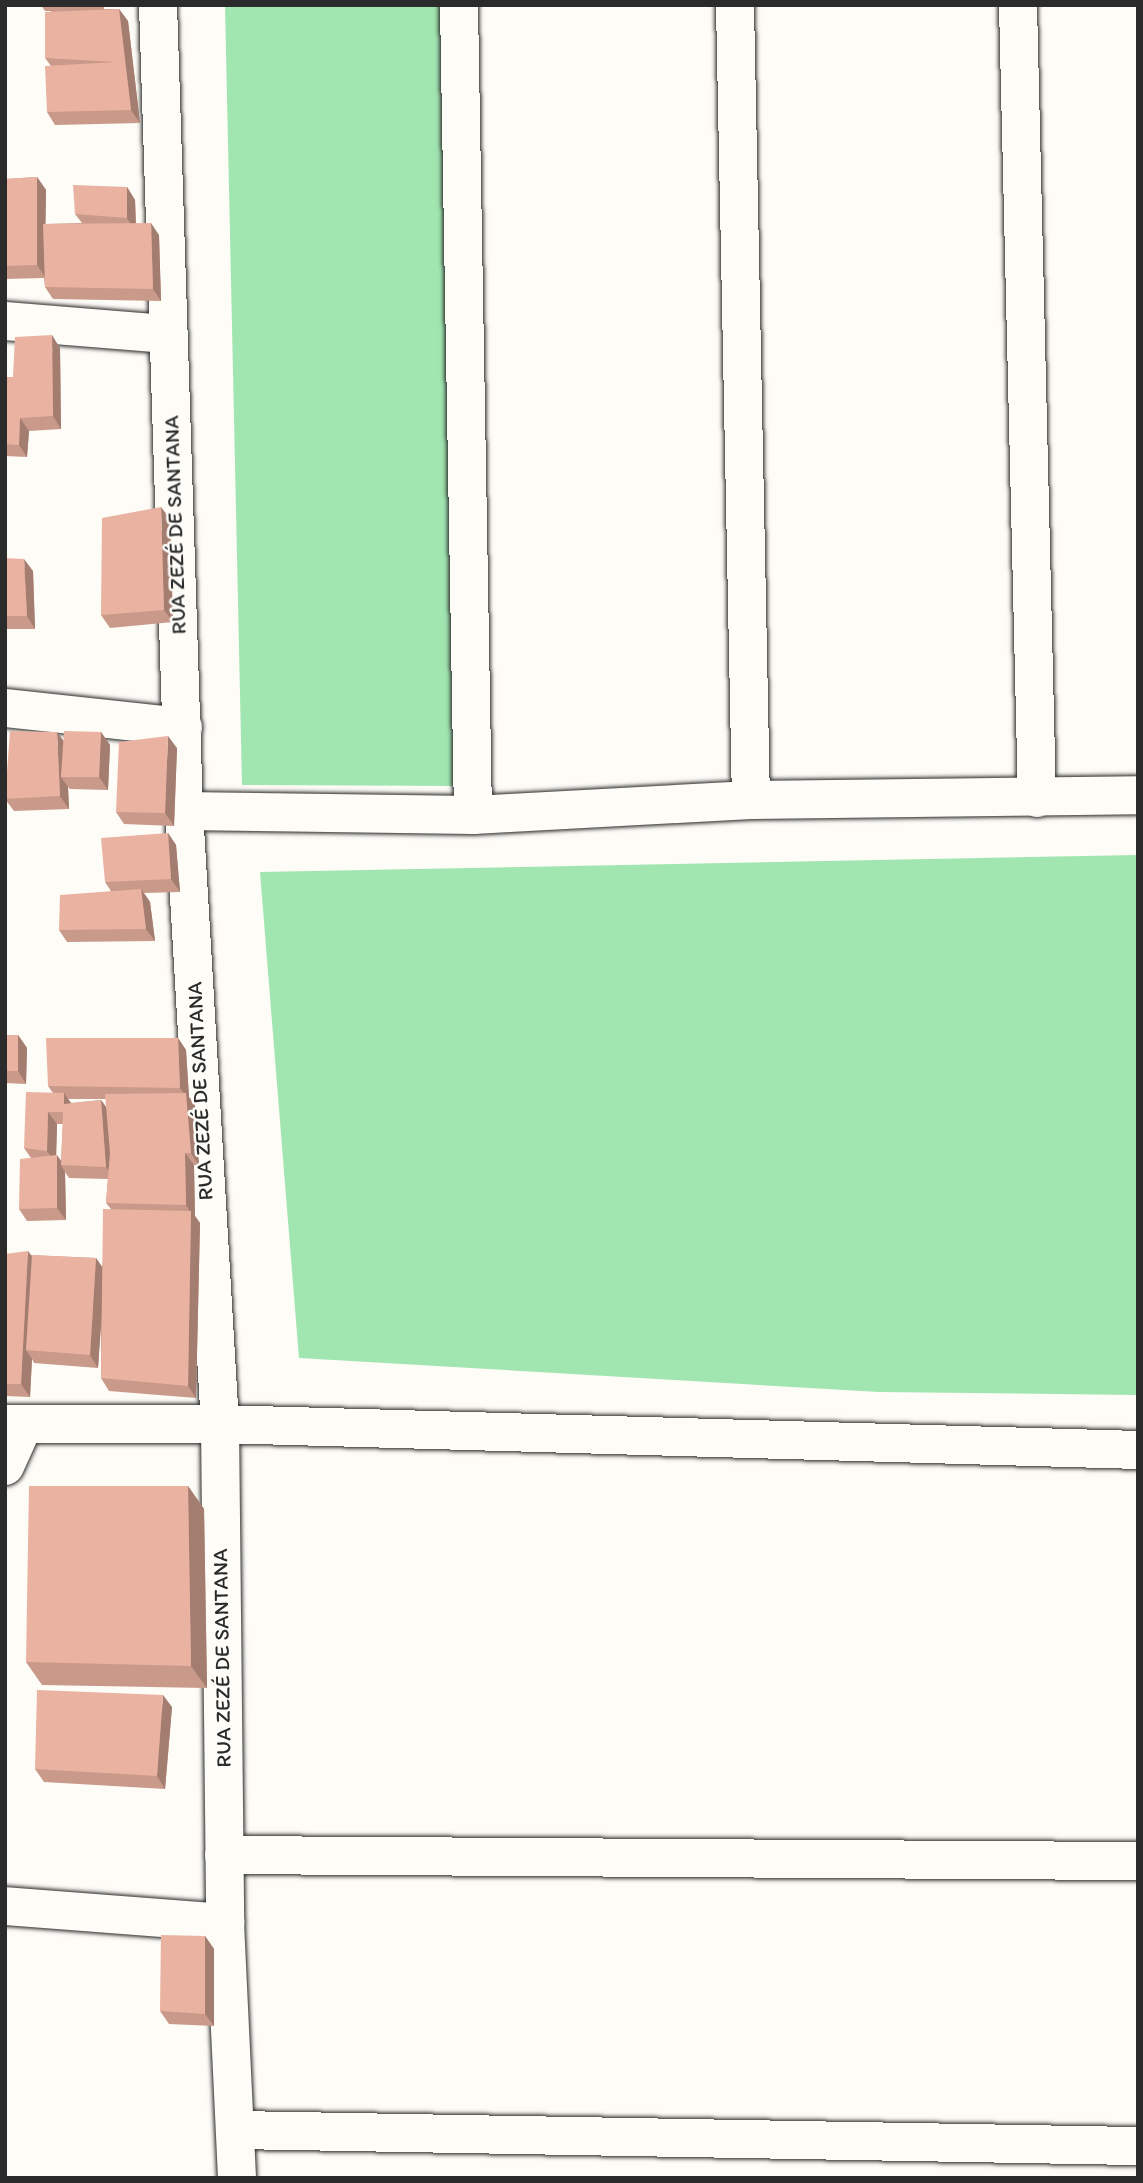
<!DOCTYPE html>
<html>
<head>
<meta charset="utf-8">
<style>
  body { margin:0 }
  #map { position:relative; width:1143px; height:2183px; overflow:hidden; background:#fdfcf7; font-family:Itim,sans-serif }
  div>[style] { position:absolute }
  .green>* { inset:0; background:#a1e5b1 }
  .roads { filter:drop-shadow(0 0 2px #2b2b2b) drop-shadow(0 0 2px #2b2b2b) }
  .minor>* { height:38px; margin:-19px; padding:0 19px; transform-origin:19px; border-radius:19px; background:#fdfcf7 }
  .major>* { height:38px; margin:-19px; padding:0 19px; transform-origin:19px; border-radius:19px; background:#fdfcf7 }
  .wall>* { inset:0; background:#c9998a }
  .shaded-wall>* { inset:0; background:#a47d71 }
  .building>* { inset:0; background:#eab2a1 }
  span { translate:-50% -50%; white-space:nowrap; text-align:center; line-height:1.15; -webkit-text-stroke:5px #fdfcf7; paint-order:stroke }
  .street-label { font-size:21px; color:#2b2b2b }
  .frame { position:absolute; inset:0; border:7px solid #2b2b2b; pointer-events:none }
</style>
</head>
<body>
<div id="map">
  <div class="green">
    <i style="clip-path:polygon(225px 5px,445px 5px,458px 786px,242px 785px)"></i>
    <i style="clip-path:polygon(1138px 855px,1138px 1395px,879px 1392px,299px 1358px,260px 872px)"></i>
  </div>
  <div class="roads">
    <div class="minor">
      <i style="left:158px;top:5px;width:806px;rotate:88.15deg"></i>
      <i style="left:184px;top:811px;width:614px;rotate:86.64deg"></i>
      <i style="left:459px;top:5px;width:810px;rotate:89.01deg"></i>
      <i style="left:735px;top:5px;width:795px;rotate:88.85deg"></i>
      <i style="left:1018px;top:5px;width:793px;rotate:88.63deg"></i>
      <i style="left:5px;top:321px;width:163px;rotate:4.6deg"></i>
      <i style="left:5px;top:708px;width:179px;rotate:6.1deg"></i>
      <i style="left:184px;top:811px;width:289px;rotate:0.8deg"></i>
      <i style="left:473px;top:815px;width:278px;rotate:-3.1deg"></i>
      <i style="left:751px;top:800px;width:387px;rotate:-0.7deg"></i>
      <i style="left:5px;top:1466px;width:46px;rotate:-65.7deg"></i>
      <i style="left:224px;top:1855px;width:914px;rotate:0.38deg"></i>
      <i style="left:5px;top:1906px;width:221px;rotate:4.4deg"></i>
      <i style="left:236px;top:2130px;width:902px;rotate:1.02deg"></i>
    </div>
    <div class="major">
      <i style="left:5px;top:1424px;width:215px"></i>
      <i style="left:220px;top:1424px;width:918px;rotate:1.62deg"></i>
      <i style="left:220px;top:1424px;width:499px;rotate:89.4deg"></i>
      <i style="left:225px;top:1923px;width:255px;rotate:87.3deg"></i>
    </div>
  </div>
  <div class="wall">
    <i style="clip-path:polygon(41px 5px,104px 5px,104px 9px,119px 9px,128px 21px,140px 123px,55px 125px,47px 112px,51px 66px,45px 58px,51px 11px,45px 11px)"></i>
    <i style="clip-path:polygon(37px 177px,46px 190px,45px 224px,82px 223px,75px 214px,127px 187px,135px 200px,136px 223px,159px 235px,161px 301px,53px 299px,45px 287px,44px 278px,5px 279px,5px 179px)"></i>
    <i style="clip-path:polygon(60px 348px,61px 429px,29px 431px,27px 457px,5px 456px,5px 377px,13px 377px)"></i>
    <i style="clip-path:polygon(170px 519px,173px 622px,110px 628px,101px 615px)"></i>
    <i style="clip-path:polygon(5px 558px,33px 571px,35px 629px,5px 629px)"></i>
    <i style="clip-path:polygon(101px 732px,110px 745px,108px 790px,70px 789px,68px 787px,69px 809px,14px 811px,5px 799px,63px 741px)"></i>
    <i style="clip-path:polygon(177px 748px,174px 826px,124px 824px,116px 812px)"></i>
    <i style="clip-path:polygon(168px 833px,176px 845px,180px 892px,144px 893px,150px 902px,155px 941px,67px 942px,59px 930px,111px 891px,105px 882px)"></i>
    <i style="clip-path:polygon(5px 1035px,18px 1035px,27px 1048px,26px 1084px,5px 1083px)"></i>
    <i style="clip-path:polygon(evenodd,178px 1038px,186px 1050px,189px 1097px,195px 1105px,199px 1166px,194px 1165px,195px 1216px,200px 1223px,196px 1398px,109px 1391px,101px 1378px,101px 1321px,98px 1368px,34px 1363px,32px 1359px,30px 1397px,5px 1396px,5px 1254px,96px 1258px,102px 1267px,111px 1209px,106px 1203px,108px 1179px,69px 1178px,65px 1172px,66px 1220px,27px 1221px,19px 1209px,31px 1158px,24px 1148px,53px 1093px,48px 1086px,178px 1038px,68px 1099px,106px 1099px,107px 1108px,101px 1100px,71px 1103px,68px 1099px,178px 1038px,57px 1124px,63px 1124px,61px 1162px,56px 1155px,57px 1124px)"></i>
    <i style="clip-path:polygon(188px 1486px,204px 1509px,207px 1688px,42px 1685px,26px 1662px)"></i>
    <i style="clip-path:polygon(172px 1707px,165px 1789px,44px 1782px,35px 1769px)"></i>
    <i style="clip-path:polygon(205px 1936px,214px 1949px,214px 2026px,169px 2024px,160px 2011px)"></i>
  </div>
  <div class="shaded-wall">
    <i style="clip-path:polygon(119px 9px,128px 21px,140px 123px,131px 110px)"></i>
    <i style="clip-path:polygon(37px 177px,46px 190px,45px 277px,37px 265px)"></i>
    <i style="clip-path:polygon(127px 187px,135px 200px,136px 231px,127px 218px)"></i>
    <i style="clip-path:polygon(151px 223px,159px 235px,161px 301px,153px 289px)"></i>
    <i style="clip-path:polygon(52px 335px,60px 348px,61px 429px,53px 416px)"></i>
    <i style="clip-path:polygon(20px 418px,29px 431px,27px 457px,19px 445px)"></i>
    <i style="clip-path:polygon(161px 507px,170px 519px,173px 622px,164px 610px)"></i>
    <i style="clip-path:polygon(24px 559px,33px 571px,35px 629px,27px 616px)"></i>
    <i style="clip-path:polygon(57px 732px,66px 744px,61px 777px,68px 787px,69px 809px,60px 796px)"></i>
    <i style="clip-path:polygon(101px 732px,110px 745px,108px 790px,99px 777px)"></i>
    <i style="clip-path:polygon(168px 736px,177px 748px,174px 826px,165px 813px)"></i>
    <i style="clip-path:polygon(168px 833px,176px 845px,180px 892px,171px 879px)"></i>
    <i style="clip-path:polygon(141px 889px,150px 902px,155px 941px,146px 929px)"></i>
    <i style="clip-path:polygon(18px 1035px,27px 1048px,26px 1084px,18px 1071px)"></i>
    <i style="clip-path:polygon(178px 1038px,186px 1050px,189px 1097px,195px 1105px,199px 1166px,191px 1153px,186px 1096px,180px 1088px)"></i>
    <i style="clip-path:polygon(64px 1093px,73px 1106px,64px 1104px)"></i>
    <i style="clip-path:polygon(101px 1100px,110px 1113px,115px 1179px,106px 1167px)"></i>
    <i style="clip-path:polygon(48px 1112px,57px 1124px,56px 1163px,47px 1151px)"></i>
    <i style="clip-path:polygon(185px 1153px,194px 1165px,195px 1216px,200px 1223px,196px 1398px,188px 1386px,191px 1213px,186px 1205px)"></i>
    <i style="clip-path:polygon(57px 1155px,64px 1165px,61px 1165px,65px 1172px,66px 1220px,57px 1208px)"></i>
    <i style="clip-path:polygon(28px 1251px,37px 1263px,26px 1350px,32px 1359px,30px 1397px,21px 1384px)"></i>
    <i style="clip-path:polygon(96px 1258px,105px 1271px,98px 1368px,90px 1355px)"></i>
    <i style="clip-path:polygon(188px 1486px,204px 1509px,207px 1688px,191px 1666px)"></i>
    <i style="clip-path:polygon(163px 1695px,172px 1707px,165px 1789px,157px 1776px)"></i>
    <i style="clip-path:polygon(205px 1936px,214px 1949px,214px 2026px,205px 2014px)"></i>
  </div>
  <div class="building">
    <i style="clip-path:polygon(119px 9px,131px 110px,47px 112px,45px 66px,115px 62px,45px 58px,45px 12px)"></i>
    <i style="clip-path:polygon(37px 177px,37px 265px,5px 266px,5px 179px)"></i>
    <i style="clip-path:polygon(73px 185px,127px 187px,127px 218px,75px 214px)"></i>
    <i style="clip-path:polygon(151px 223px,153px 289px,45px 287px,43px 224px)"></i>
    <i style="clip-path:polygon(52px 335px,53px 416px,20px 418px,19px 445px,5px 444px,5px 377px,13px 377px,15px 337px)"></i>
    <i style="clip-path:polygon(161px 507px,164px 610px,101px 615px,102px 518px)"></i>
    <i style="clip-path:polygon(5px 558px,24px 559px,27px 616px,5px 616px)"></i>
    <i style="clip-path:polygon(10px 731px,57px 732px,60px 796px,5px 799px)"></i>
    <i style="clip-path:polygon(64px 731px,101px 732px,99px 777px,61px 777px)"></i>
    <i style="clip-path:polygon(168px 736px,165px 813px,116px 812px,119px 742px)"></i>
    <i style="clip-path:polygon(168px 833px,171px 879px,105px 882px,101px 838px)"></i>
    <i style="clip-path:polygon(141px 889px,146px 929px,59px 930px,60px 895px)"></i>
    <i style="clip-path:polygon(5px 1035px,18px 1035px,18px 1071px,5px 1071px)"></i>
    <i style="clip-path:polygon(46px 1038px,178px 1038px,180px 1088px,48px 1086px)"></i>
    <i style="clip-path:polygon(26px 1092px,64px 1093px,64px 1104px,101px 1100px,106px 1167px,61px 1165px,63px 1112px,48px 1112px,47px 1151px,24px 1148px)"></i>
    <i style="clip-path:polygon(186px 1093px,191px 1153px,185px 1153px,186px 1205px,106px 1203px,110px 1153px,105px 1094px)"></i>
    <i style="clip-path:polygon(57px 1155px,57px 1208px,19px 1209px,20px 1159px)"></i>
    <i style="clip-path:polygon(103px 1209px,191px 1211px,188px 1386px,101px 1378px)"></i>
    <i style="clip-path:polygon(28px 1251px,21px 1384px,5px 1384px,5px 1254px)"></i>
    <i style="clip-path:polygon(32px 1255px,96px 1258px,90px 1355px,26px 1350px)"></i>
    <i style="clip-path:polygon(29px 1486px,188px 1486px,191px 1666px,26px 1662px)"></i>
    <i style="clip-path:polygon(37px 1690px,163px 1695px,157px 1776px,35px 1769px)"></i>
    <i style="clip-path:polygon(161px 1935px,205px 1936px,205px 2014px,160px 2011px)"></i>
  </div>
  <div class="street-label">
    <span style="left:175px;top:525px;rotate:-92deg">RUA ZEZÉ DE SANTANA</span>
    <span style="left:200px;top:1091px;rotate:-93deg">RUA ZEZÉ DE SANTANA</span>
    <span style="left:222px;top:1658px;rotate:-91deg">RUA ZEZÉ DE SANTANA</span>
  </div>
  <div class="frame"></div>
</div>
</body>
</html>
